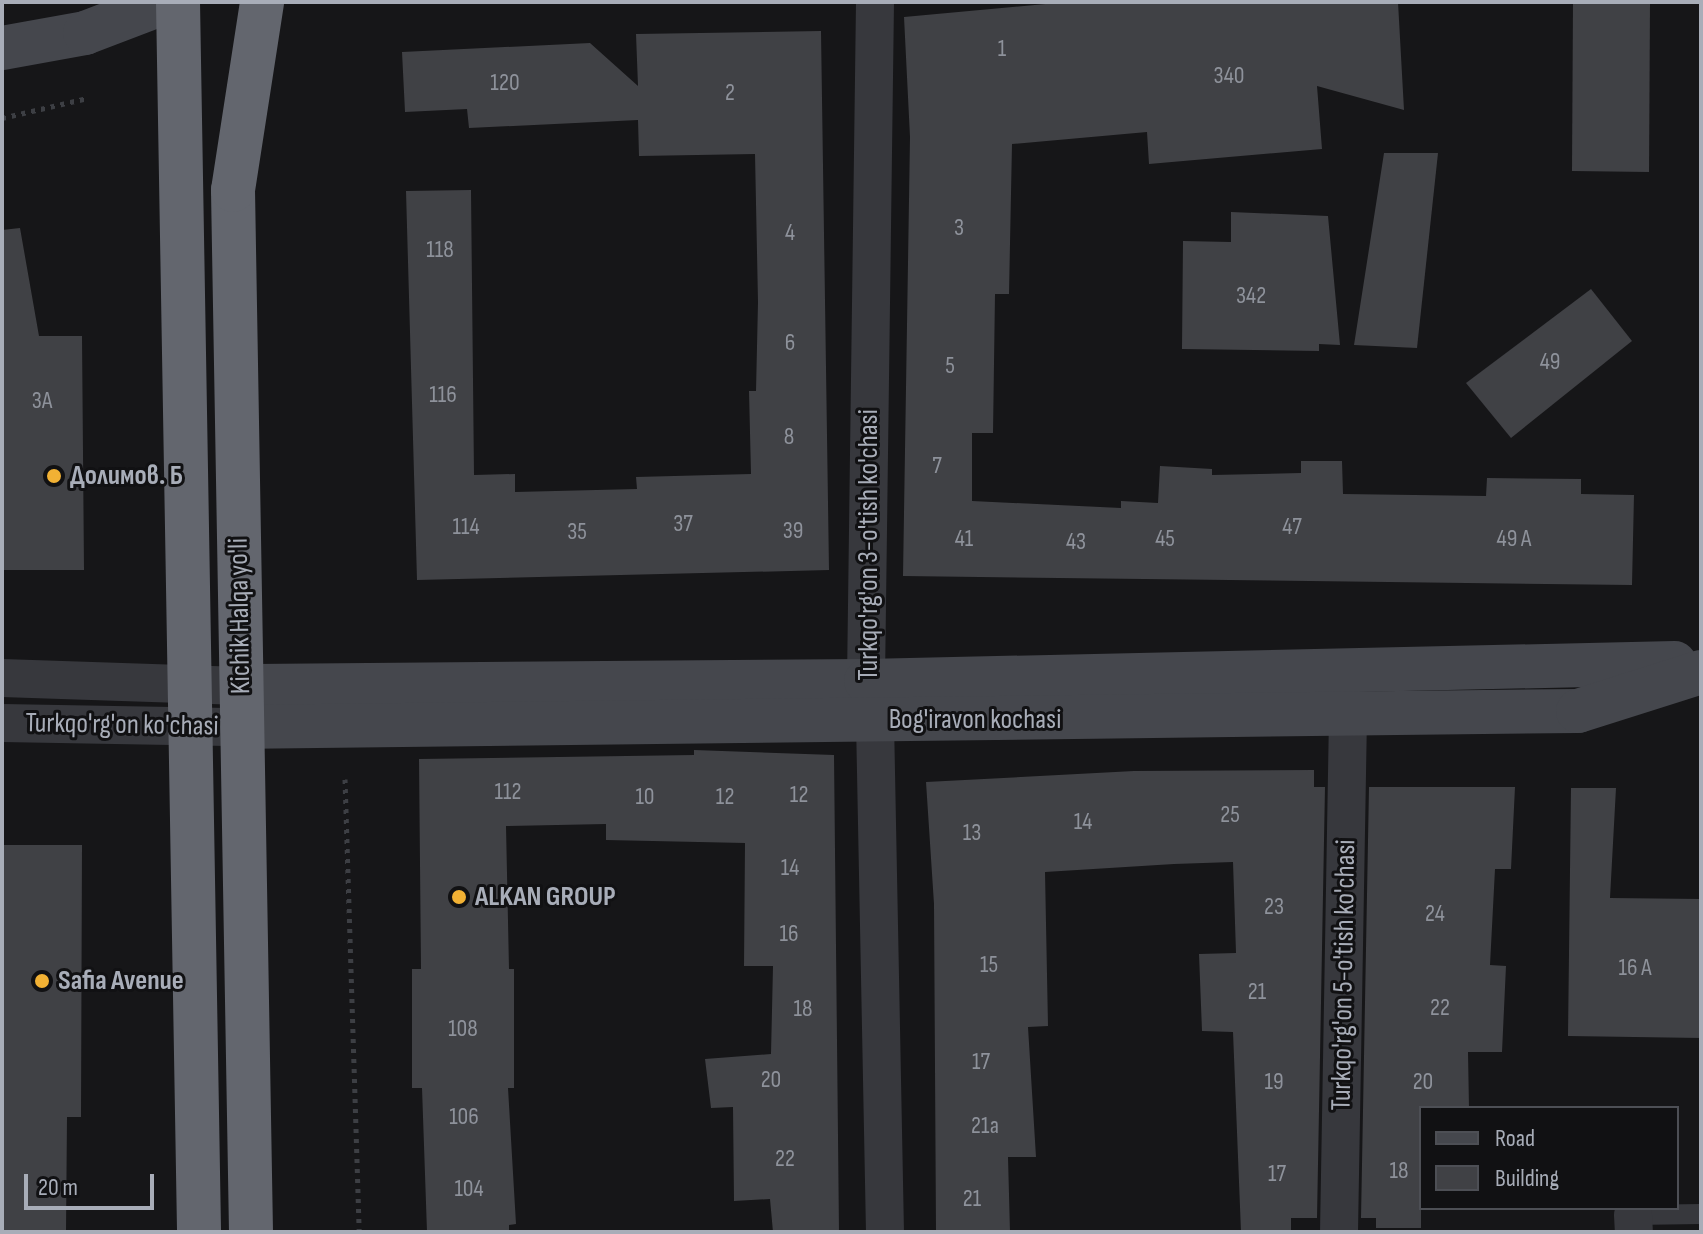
<!DOCTYPE html>
<html>
<head>
<meta charset="utf-8">
<style>
  body { margin:0 }
  #map { position:relative; width:1703px; height:1234px; overflow:hidden; background:#161618; font-family:"Sofia Sans Condensed",sans-serif }
  div>[style] { position:absolute }
  .building>* { inset:0; background:#404145 }
  .path>* { height:5px; margin-top:-2.5px; transform-origin:0; background:repeating-linear-gradient(90deg,#3d3f44 0 4px,transparent 0 10px) }
  .lane>* { height:20px; margin:-10px; padding:0 10px; transform-origin:10px; border-radius:10px; background:#37383d }
  .street>* { height:38px; margin:-19px; padding:0 19px; transform-origin:19px; border-radius:19px; background:#37383d }
  .secondary>* { height:44px; margin:-22px; padding:0 22px; transform-origin:22px; border-radius:22px; background:#45474d }
  .highway>* { height:44px; margin:-22px; padding:0 22px; transform-origin:22px; border-radius:22px; background:#63666e }
  .dots>* { width:22px; height:22px; translate:-50% -50%; box-sizing:border-box; border:4px solid #111113; border-radius:50% }
  span { translate:-50% -50%; white-space:nowrap; text-align:center; line-height:1.15; -webkit-text-stroke:6px #111113; paint-order:stroke }
  .number-label { font-size:24px; color:#8e929b }
  .number-label span { -webkit-text-stroke-width:0 }
  .poi-label { font-size:28px; color:#a8adb8; font-weight:700 }
  .left { translate:0 -50%; text-align:left }
  .street-label { font-size:28px; color:#a8adb8 }
  .frame { position:absolute; inset:0; border:4px solid #a8adb8; pointer-events:none }
  .legend { position:absolute; left:1419px; top:1106px; width:260px; height:104px; box-sizing:border-box; background:#111113; border:2px solid #4d4f55; margin:0; padding:10px 14px; list-style:none; font-size:24px; color:#a8adb8 }
  .legend li { display:flex; align-items:center; gap:16px; height:40px }
  .legend b { width:40px; border:2px solid #4d4f55 }
  .scale { position:absolute; left:24px; top:1174px; width:130px; height:36px; box-sizing:border-box; border:4px solid #a8adb8; border-top:0; padding-left:10px; font-size:24px; line-height:28px; white-space:nowrap; color:#a8adb8; -webkit-text-stroke:6px #111113; paint-order:stroke }
</style>
</head>
<body>
<div id="map">
  <div class="building">
    <i style="clip-path:polygon(1067px 2px,1398px 2px,1404px 110px,1317px 86px,1322px 149px,1149px 164px,1147px 132px,1012px 144px,1009px 294px,995px 294px,993px 433px,972px 433px,972px 501px,1121px 508px,1121px 501px,1158px 503px,1160px 466px,1212px 469px,1212px 475px,1301px 473px,1301px 461px,1342px 461px,1343px 494px,1486px 496px,1487px 478px,1581px 479px,1581px 494px,1634px 495px,1632px 585px,903px 576px,910px 137px,904px 17px)"></i>
    <i style="clip-path:polygon(1573px 2px,1650px 2px,1649px 172px,1572px 171px)"></i>
    <i style="clip-path:polygon(821px 31px,829px 570px,417px 580px,406px 191px,471px 190px,474px 475px,515px 474px,515px 492px,637px 489px,636px 477px,751px 474px,749px 391px,756px 391px,758px 302px,755px 154px,639px 156px,638px 120px,469px 128px,467px 109px,405px 112px,402px 52px,590px 43px,638px 86px,636px 34px)"></i>
    <i style="clip-path:polygon(1384px 153px,1438px 153px,1417px 348px,1354px 345px)"></i>
    <i style="clip-path:polygon(1231px 212px,1328px 216px,1340px 345px,1319px 344px,1319px 351px,1182px 349px,1183px 241px,1231px 242px)"></i>
    <i style="clip-path:polygon(20px 228px,39px 336px,82px 336px,84px 570px,2px 570px,2px 230px)"></i>
    <i style="clip-path:polygon(1591px 289px,1632px 341px,1511px 438px,1466px 383px)"></i>
    <i style="clip-path:polygon(694px 750px,834px 755px,839px 1232px,773px 1232px,770px 1199px,734px 1201px,733px 1107px,711px 1108px,705px 1059px,771px 1054px,773px 966px,744px 966px,745px 843px,606px 840px,606px 824px,506px 826px,509px 969px,514px 969px,514px 1088px,508px 1088px,516px 1224px,509px 1225px,509px 1232px,427px 1232px,422px 1088px,412px 1088px,412px 969px,421px 969px,419px 759px,694px 755px)"></i>
    <i style="clip-path:polygon(1314px 770px,1314px 787px,1325px 787px,1317px 1218px,1291px 1218px,1291px 1232px,1241px 1232px,1233px 1032px,1202px 1031px,1199px 954px,1236px 953px,1233px 862px,1174px 864px,1045px 872px,1048px 1026px,1028px 1027px,1036px 1157px,1008px 1157px,1010px 1232px,936px 1232px,934px 904px,926px 782px,1134px 771px)"></i>
    <i style="clip-path:polygon(1369px 787px,1515px 787px,1511px 869px,1495px 869px,1490px 965px,1506px 966px,1502px 1052px,1468px 1052px,1469px 1108px,1421px 1108px,1421px 1228px,1376px 1228px,1376px 1218px,1361px 1218px)"></i>
    <i style="clip-path:polygon(1571px 788px,1616px 788px,1610px 898px,1701px 899px,1701px 1038px,1568px 1036px)"></i>
    <i style="clip-path:polygon(2px 845px,82px 845px,81px 1117px,67px 1117px,66px 1232px,2px 1232px)"></i>
  </div>
  <div class="path">
    <i style="left:2px;top:118px;width:88px;rotate:-13.1deg"></i>
    <i style="left:345px;top:779px;width:453px;rotate:88.2deg"></i>
  </div>
  <div class="lane">
    <i style="left:1633px;top:1215px;width:68px;rotate:-0.8deg"></i>
  </div>
  <div class="street">
    <i style="left:875px;top:2px;width:679px;rotate:90.76deg"></i>
    <i style="left:866px;top:681px;width:41px;rotate:77.3deg"></i>
    <i style="left:875px;top:721px;width:511px;rotate:88.88deg"></i>
    <i style="left:2px;top:678px;width:240px;rotate:1.9deg"></i>
    <i style="left:2px;top:723px;width:240px;rotate:1deg"></i>
    <i style="left:1633px;top:1215px;width:17px;rotate:87deg"></i>
    <i style="left:1339px;top:1232px;width:514px;rotate:-89deg"></i>
  </div>
  <div class="secondary">
    <i style="left:2px;top:48px;width:84px;rotate:-10.2deg"></i>
    <i style="left:85px;top:33px;width:87px;rotate:-20.9deg"></i>
    <i style="left:242px;top:686px;width:624px;rotate:-0.46deg"></i>
    <i style="left:866px;top:681px;width:809px;rotate:-1.27deg"></i>
    <i style="left:242px;top:727px;width:1336px;rotate:-0.69deg"></i>
    <i style="left:1578px;top:711px;width:129px;rotate:-17.6deg"></i>
  </div>
  <div class="highway">
    <i style="left:178px;top:2px;width:1230px;rotate:89.02deg"></i>
    <i style="left:251px;top:1232px;width:1042px;rotate:-90.99deg"></i>
    <i style="left:233px;top:190px;width:190px;rotate:-81.2deg"></i>
  </div>
  <div class="dots">
    <i style="left:54px;top:476px;background:#f2b134"></i>
    <i style="left:459px;top:897px;background:#f2b134"></i>
    <i style="left:42px;top:981px;background:#f2b134"></i>
  </div>
  <div class="number-label">
    <span style="left:1002px;top:49px">1</span>
    <span style="left:1229px;top:76px">340</span>
    <span style="left:505px;top:83px">120</span>
    <span style="left:730px;top:93px">2</span>
    <span style="left:959px;top:228px">3</span>
    <span style="left:790px;top:233px">4</span>
    <span style="left:440px;top:250px">118</span>
    <span style="left:1251px;top:296px">342</span>
    <span style="left:790px;top:343px">6</span>
    <span style="left:1550px;top:362px">49</span>
    <span style="left:950px;top:366px">5</span>
    <span style="left:443px;top:395px">116</span>
    <span style="left:42px;top:401px">3А</span>
    <span style="left:789px;top:437px">8</span>
    <span style="left:937px;top:466px">7</span>
    <span style="left:683px;top:524px">37</span>
    <span style="left:466px;top:527px">114</span>
    <span style="left:1292px;top:527px">47</span>
    <span style="left:793px;top:531px">39</span>
    <span style="left:577px;top:532px">35</span>
    <span style="left:964px;top:539px">41</span>
    <span style="left:1165px;top:539px">45</span>
    <span style="left:1514px;top:539px">49 A</span>
    <span style="left:1076px;top:542px">43</span>
    <span style="left:508px;top:792px">112</span>
    <span style="left:799px;top:795px">12</span>
    <span style="left:645px;top:797px">10</span>
    <span style="left:725px;top:797px">12</span>
    <span style="left:1230px;top:815px">25</span>
    <span style="left:1083px;top:822px">14</span>
    <span style="left:972px;top:833px">13</span>
    <span style="left:790px;top:868px">14</span>
    <span style="left:1274px;top:907px">23</span>
    <span style="left:1435px;top:914px">24</span>
    <span style="left:789px;top:934px">16</span>
    <span style="left:989px;top:965px">15</span>
    <span style="left:1635px;top:968px">16 A</span>
    <span style="left:1257px;top:992px">21</span>
    <span style="left:1440px;top:1008px">22</span>
    <span style="left:803px;top:1009px">18</span>
    <span style="left:463px;top:1029px">108</span>
    <span style="left:981px;top:1062px">17</span>
    <span style="left:771px;top:1080px">20</span>
    <span style="left:1274px;top:1082px">19</span>
    <span style="left:1423px;top:1082px">20</span>
    <span style="left:464px;top:1117px">106</span>
    <span style="left:985px;top:1126px">21a</span>
    <span style="left:785px;top:1159px">22</span>
    <span style="left:1399px;top:1171px">18</span>
    <span style="left:1277px;top:1174px">17</span>
    <span style="left:469px;top:1189px">104</span>
    <span style="left:972px;top:1199px">21</span>
  </div>
  <div class="poi-label">
    <span class="left" style="left:70px;top:476px">Долимов. Б</span>
    <span class="left" style="left:475px;top:897px">ALKAN GROUP</span>
    <span class="left" style="left:58px;top:981px">Safia Avenue</span>
  </div>
  <div class="street-label">
    <span style="left:869px;top:545px;rotate:-90deg">Turkqo'rg'on 3-o'tish ko'chasi</span>
    <span style="left:240px;top:616px;rotate:-91deg">Kichik Halqa yo'li</span>
    <span style="left:975px;top:720px">Bog'iravon kochasi</span>
    <span style="left:122px;top:725px;rotate:1deg">Turkqo'rg'on ko'chasi</span>
    <span style="left:1344px;top:975px;rotate:-89deg">Turkqo'rg'on 5-o'tish ko'chasi</span>
  </div>
  <div class="frame"></div>
  <ul class="legend">
  <li><b style="height:10px;background:#45474d"></b>Road</li>
  <li><b style="height:22px;background:#404145"></b>Building</li>
  </ul>
  <div class="scale">20 m</div>
</div>
</body>
</html>
